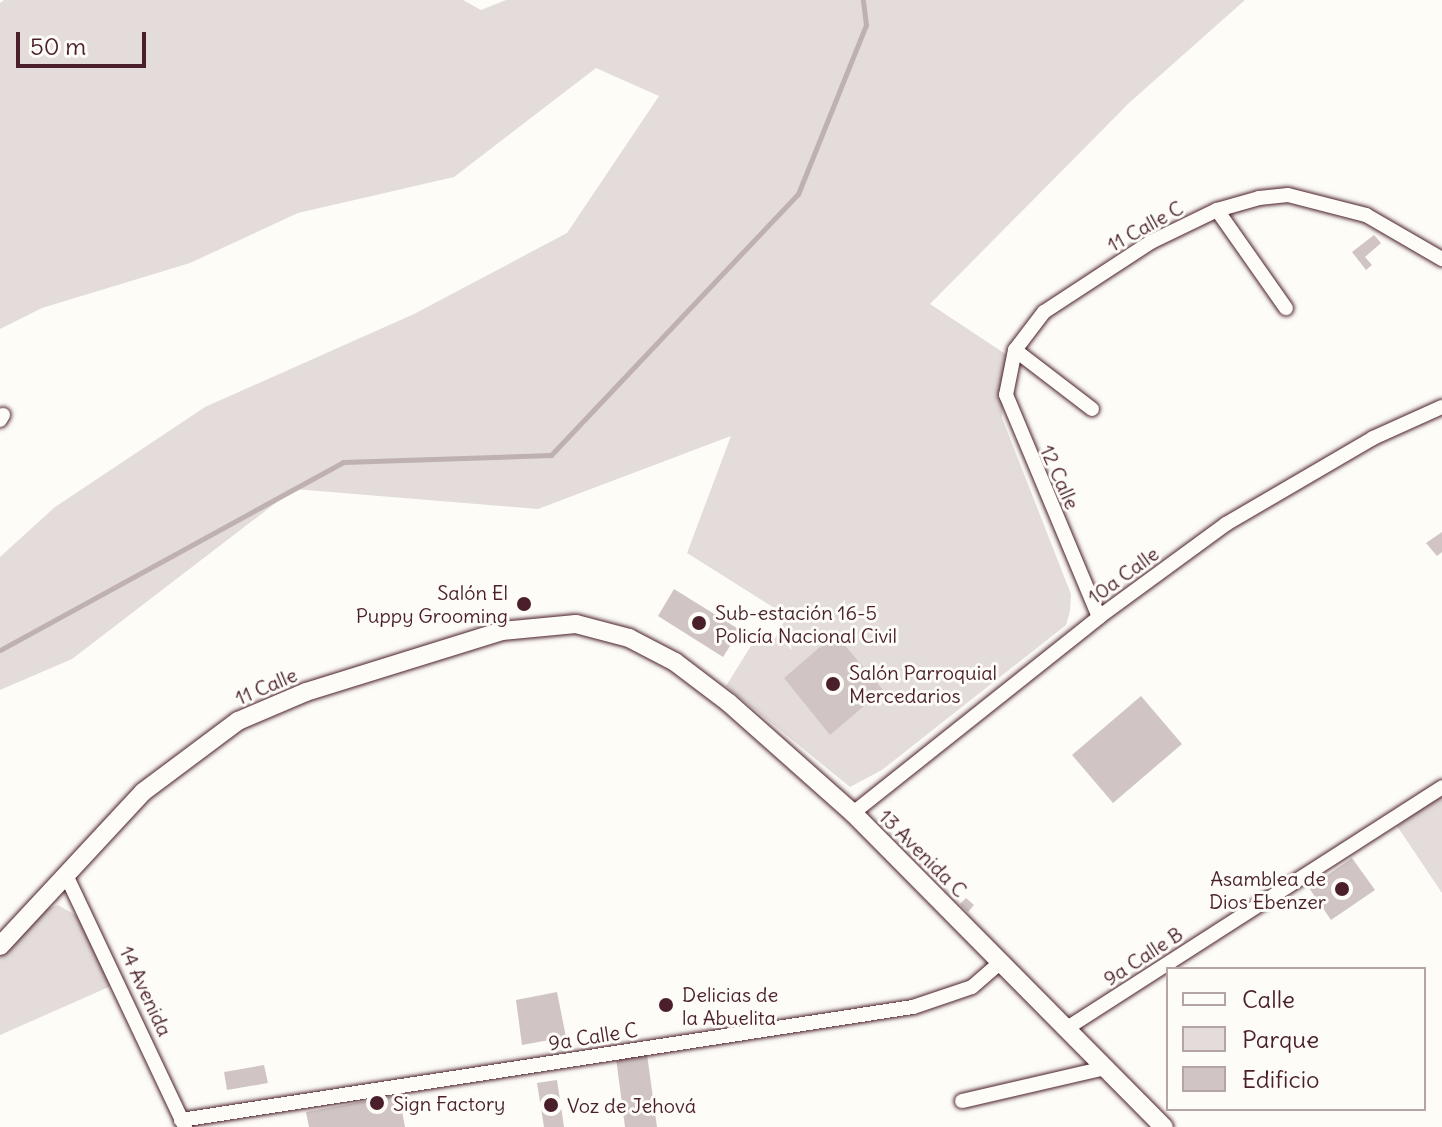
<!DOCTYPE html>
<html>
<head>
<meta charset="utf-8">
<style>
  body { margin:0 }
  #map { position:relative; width:1442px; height:1127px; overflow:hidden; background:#fdfcf7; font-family:Delius,sans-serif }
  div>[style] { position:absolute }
  .green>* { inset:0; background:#e3dcda }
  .stream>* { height:5px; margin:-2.5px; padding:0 2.5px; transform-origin:2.5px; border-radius:2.5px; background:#c0b1b1 }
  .building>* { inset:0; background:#d0c5c4 }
  .roads { filter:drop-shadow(0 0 2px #4a1f2b) drop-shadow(0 0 2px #4a1f2b) }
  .minor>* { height:14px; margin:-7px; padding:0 7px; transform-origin:7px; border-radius:7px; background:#fdfcf7 }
  .tertiary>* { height:18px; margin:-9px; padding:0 9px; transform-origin:9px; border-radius:9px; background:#fdfcf7 }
  .dots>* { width:22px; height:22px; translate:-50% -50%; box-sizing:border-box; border:4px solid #fdfcf7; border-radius:50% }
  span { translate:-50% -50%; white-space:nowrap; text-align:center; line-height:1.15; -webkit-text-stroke:6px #fdfcf7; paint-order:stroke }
  .street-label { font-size:20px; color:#4a1f2b }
  .poi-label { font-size:20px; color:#4a1f2b }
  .right { translate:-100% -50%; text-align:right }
  .left { translate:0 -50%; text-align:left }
  .legend { position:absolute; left:1166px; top:967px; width:260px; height:144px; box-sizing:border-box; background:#fdfcf7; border:2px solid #b5a4a5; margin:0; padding:10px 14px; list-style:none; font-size:24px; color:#4a1f2b }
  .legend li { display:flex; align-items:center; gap:16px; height:40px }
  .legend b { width:40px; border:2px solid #b5a4a5 }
  .scale { position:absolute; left:16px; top:32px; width:130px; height:36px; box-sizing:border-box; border:4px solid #4a1f2b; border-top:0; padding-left:10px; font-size:24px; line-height:28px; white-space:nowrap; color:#4a1f2b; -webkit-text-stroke:6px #fdfcf7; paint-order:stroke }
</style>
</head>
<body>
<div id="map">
  <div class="green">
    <i style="clip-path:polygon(4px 0,463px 0,481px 10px,506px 0,1245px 0,1129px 103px,930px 304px,1007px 355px,1002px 418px,1071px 594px,1070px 611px,1066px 625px,882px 770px,850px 787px,726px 686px,759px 633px,773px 642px,787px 616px,687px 553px,731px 436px,538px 509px,294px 489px,72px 659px,0 690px,0 557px,55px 507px,205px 407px,414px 314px,567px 233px,659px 96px,596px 68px,454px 177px,298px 213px,190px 263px,42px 308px,0 329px,0 3px)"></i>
    <i style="clip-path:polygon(1442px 795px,1442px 893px,1397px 826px)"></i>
    <i style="clip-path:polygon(58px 905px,77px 916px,111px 986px,0 1035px,0 955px,40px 911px)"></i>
  </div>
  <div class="stream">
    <i style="left:0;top:650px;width:391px;rotate:-28.7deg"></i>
    <i style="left:343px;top:462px;width:208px;rotate:-1.9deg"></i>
    <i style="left:551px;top:455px;width:359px;rotate:-46.6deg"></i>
    <i style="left:798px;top:194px;width:182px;rotate:-68.1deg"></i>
    <i style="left:866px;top:25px;width:25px;rotate:-97deg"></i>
  </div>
  <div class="building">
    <i style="clip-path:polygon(1374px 235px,1381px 243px,1365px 257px,1372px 265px,1366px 270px,1352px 252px)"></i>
    <i style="clip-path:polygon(1442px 532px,1442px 552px,1437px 556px,1426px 543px)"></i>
    <i style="clip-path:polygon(674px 589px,740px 630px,723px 657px,658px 616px)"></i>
    <i style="clip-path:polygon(529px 596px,532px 608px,519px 611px,517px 599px)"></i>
    <i style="clip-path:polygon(835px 634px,883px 690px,830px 735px,784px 678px)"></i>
    <i style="clip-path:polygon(1141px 696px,1182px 744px,1113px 803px,1072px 755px)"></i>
    <i style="clip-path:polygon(1352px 858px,1375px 890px,1331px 920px,1309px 888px)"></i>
    <i style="clip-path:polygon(966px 898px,974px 905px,968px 912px,960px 904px)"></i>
    <i style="clip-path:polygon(557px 992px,566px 1037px,522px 1045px,516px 1000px)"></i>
    <i style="clip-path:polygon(671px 996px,673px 1013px,662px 1015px,659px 997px)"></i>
    <i style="clip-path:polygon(647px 1054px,657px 1127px,625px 1127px,616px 1058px)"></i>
    <i style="clip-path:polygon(264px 1065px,268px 1083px,227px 1090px,224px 1072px)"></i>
    <i style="clip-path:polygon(557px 1080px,564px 1127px,544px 1127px,537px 1083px)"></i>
    <i style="clip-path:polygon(399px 1095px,405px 1127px,309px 1127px,306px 1112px)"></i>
  </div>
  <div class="roads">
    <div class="minor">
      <i style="left:1217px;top:210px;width:120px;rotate:54.9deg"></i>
      <i style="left:1015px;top:350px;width:97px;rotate:37.5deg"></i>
      <i style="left:0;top:420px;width:6px;rotate:-59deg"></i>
      <i style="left:1099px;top:617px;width:241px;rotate:-112.7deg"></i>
      <i style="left:1006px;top:395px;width:46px;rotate:-78.7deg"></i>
      <i style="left:1015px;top:350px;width:48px;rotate:-52.7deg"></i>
      <i style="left:1044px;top:312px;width:128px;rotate:-33.2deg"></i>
      <i style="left:1151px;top:242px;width:73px;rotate:-25.9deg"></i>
      <i style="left:1217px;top:210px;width:44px;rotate:-15.9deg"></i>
      <i style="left:1259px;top:198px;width:29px;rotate:-6deg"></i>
      <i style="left:1288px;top:195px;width:81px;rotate:14.4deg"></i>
      <i style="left:1366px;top:215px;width:88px;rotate:30.1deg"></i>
      <i style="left:853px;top:813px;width:315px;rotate:-38.5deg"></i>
      <i style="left:1099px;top:617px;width:157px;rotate:-36.2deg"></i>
      <i style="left:1226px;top:524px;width:170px;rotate:-30.3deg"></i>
      <i style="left:1373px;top:438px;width:76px;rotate:-24.2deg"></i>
      <i style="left:66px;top:875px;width:279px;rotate:64.7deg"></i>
      <i style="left:1067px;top:1028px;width:446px;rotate:-32.7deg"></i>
      <i style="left:962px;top:1101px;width:147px;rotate:-13deg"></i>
      <i style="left:181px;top:1120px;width:741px;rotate:-8.78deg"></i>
      <i style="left:913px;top:1007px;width:62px;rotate:-18.7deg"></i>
      <i style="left:972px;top:987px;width:37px;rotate:-41deg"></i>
    </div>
    <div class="tertiary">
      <i style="left:0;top:946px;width:210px;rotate:-47.1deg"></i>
      <i style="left:143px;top:792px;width:119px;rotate:-36.8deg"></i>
      <i style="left:238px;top:721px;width:74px;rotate:-23.1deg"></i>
      <i style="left:306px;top:692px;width:205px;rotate:-17.3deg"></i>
      <i style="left:502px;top:631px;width:74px;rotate:-5.4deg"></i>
      <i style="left:576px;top:624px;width:55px;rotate:14.8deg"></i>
      <i style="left:629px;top:638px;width:52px;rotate:27.6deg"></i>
      <i style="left:675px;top:662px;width:68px;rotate:37.2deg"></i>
      <i style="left:729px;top:703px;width:166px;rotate:41.6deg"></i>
      <i style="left:853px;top:813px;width:442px;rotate:45.3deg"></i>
    </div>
  </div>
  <div class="dots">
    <i style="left:524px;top:604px;background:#4a1f2b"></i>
    <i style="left:699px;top:623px;background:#4a1f2b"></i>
    <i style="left:833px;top:684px;background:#4a1f2b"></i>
    <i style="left:1342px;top:889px;background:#4a1f2b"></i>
    <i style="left:666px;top:1005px;background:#4a1f2b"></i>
    <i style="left:377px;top:1103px;background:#4a1f2b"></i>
    <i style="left:551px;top:1105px;background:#4a1f2b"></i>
  </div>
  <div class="street-label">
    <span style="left:1145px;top:226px;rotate:-29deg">11 Calle C</span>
    <span style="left:1060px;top:477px;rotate:66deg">12 Calle</span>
    <span style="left:1123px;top:575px;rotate:-36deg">10a Calle</span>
    <span style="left:266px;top:686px;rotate:-23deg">11 Calle</span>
    <span style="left:923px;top:853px;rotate:45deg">13 Avenida C</span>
    <span style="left:1143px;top:956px;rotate:-33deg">9a Calle B</span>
    <span style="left:146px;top:991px;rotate:65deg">14 Avenida</span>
    <span style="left:593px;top:1036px;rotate:-9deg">9a Calle C</span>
  </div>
  <div class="poi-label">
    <span class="right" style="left:508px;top:604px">Salón El<br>Puppy Grooming</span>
    <span class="left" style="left:715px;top:624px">Sub-estación 16-5<br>Policía Nacional Civil</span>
    <span class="left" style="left:849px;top:684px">Salón Parroquial<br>Mercedarios</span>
    <span class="right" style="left:1326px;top:890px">Asamblea de<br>Dios Ebenzer</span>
    <span class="left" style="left:682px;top:1006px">Delicias de<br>la Abuelita</span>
    <span class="left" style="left:393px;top:1103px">Sign Factory</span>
    <span class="left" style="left:567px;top:1105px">Voz de Jehová</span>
  </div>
  <ul class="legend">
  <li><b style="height:10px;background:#fdfcf7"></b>Calle</li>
  <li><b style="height:22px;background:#e3dcda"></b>Parque</li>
  <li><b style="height:22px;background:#d0c5c4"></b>Edificio</li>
  </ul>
  <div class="scale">50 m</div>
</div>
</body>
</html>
